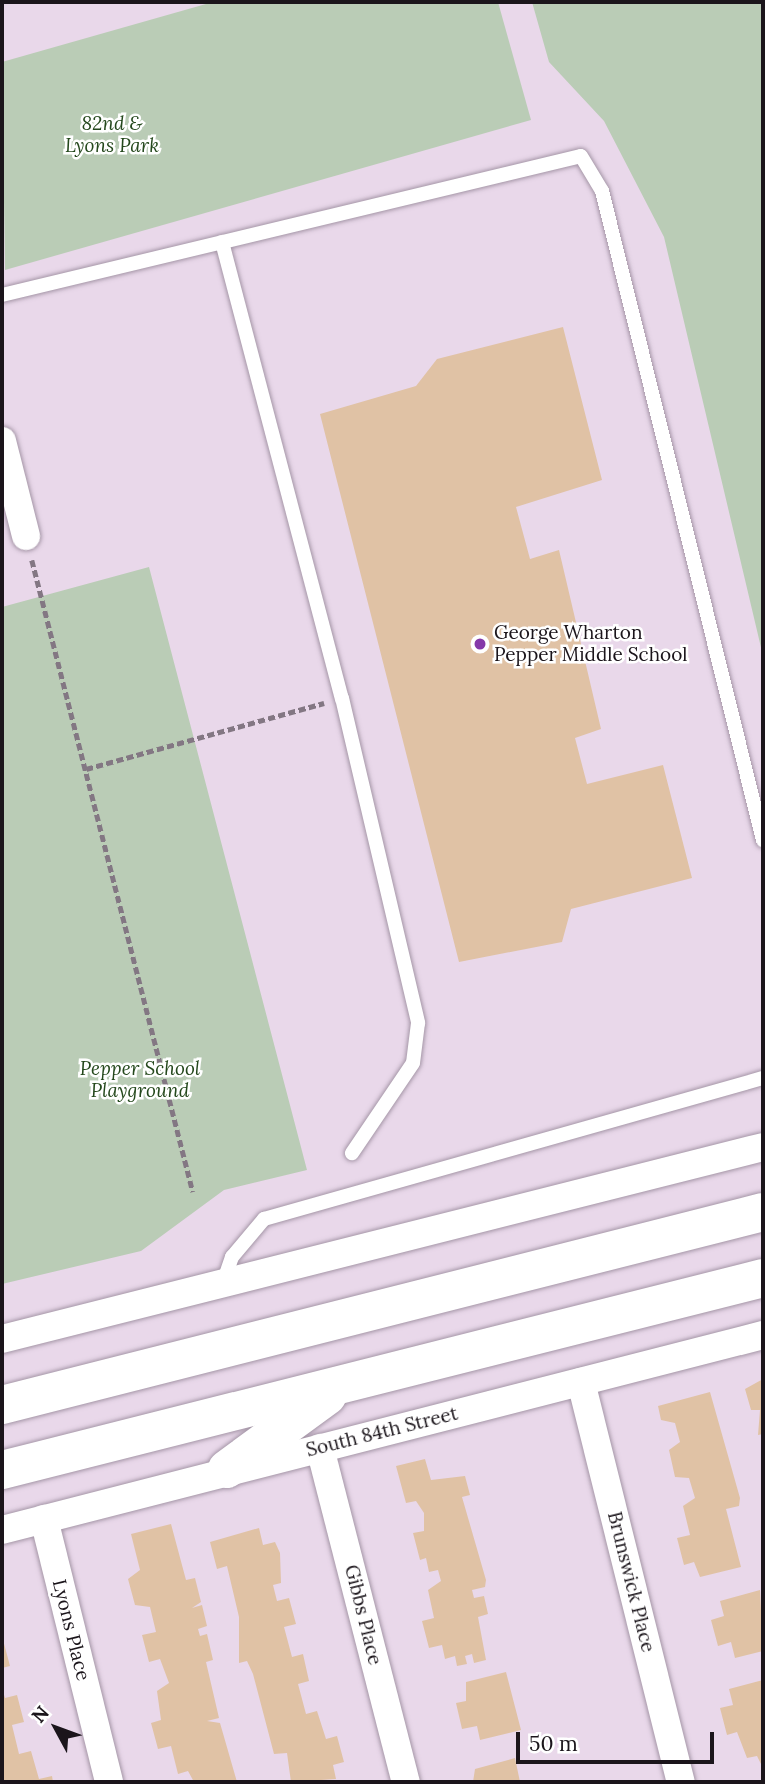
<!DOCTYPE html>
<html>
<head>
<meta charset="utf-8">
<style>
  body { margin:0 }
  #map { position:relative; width:765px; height:1784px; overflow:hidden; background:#e9d8ea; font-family:Lora,serif }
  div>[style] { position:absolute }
  .green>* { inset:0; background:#baccb6 }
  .building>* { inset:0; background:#e0c2a5 }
  .path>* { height:4.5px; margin-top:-2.25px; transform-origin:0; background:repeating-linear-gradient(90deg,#837783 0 7px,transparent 0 10.5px) }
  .roads { filter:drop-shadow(0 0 2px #a596a7) drop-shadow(0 0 2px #a596a7) }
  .service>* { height:14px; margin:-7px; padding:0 7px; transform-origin:7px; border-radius:7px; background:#fff }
  .minor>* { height:28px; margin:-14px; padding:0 14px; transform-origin:14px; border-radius:14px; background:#fff }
  .primary>* { height:38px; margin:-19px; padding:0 19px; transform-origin:19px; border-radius:19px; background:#fff }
  .dots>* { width:19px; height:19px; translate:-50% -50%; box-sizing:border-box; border:4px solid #fff; border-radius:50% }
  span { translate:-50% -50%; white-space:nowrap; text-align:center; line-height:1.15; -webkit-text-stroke:5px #fff; paint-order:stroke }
  .park-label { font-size:19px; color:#24481c; font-style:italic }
  .poi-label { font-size:19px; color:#1b151b }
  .left { translate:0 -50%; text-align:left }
  .street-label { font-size:19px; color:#1b151b }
  .frame { position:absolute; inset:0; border:4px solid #1b151b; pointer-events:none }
  .north { position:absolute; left:21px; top:1693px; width:70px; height:70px; -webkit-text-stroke:5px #fff; paint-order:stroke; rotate:311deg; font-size:19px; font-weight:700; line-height:28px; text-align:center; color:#1b151b }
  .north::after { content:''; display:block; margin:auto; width:24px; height:32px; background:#1b151b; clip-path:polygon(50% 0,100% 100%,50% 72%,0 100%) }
  .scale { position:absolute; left:516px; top:1732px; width:198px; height:32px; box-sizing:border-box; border:4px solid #1b151b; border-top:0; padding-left:9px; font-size:21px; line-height:24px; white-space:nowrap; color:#1b151b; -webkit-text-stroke:5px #fff; paint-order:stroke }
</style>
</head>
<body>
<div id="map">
  <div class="green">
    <i style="clip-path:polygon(213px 2px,498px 2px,531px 120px,5px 270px,2px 62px)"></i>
    <i style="clip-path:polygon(532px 2px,763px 2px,763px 656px,664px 237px,604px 121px,549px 62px)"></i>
    <i style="clip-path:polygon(149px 567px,307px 1170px,224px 1190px,141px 1251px,2px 1284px,2px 607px)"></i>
  </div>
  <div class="building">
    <i style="clip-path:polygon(563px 327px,602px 480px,516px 507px,530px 559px,559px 550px,601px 729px,575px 738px,587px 784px,663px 765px,692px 878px,571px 909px,562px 942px,459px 962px,320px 414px,416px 386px,437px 359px)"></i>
    <i style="clip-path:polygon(763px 1379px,763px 1434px,758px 1435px,760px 1410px,751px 1410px,745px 1389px)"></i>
    <i style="clip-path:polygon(710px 1392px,740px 1498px,739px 1506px,726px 1509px,741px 1567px,700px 1577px,694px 1562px,684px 1565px,677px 1538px,690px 1535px,683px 1506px,695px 1498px,689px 1478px,675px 1477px,669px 1450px,680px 1442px,675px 1423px,661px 1420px,658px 1406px)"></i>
    <i style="clip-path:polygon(425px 1459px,431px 1480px,465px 1476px,470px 1495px,462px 1497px,486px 1580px,485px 1587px,472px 1590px,474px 1598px,484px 1596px,488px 1614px,478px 1617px,486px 1660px,474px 1663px,472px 1654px,465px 1656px,467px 1664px,457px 1666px,455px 1656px,445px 1659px,442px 1645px,429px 1648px,422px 1621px,434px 1618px,428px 1590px,441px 1581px,438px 1570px,429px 1572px,426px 1558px,420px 1560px,413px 1533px,424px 1531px,424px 1513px,416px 1501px,406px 1503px,396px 1466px)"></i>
    <i style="clip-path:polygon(171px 1524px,186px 1580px,195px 1578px,201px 1602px,192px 1608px,202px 1605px,207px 1626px,198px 1629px,200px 1636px,207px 1634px,213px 1660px,206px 1662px,219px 1718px,207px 1721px,220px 1723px,237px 1782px,194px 1782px,188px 1771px,178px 1774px,171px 1746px,158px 1749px,151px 1723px,161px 1720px,157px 1691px,169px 1683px,160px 1659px,149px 1662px,142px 1635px,156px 1632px,150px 1607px,135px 1605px,128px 1579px,140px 1570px,131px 1534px)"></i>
    <i style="clip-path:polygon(259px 1528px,263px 1545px,275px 1542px,280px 1553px,281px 1583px,273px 1585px,277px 1601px,289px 1598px,296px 1624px,284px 1627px,292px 1657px,303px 1654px,309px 1681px,298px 1684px,306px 1714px,317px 1711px,326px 1739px,337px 1736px,344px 1762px,333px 1765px,336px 1779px,291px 1782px,287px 1753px,274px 1754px,253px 1674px,247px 1661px,239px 1663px,239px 1617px,227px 1566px,217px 1569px,210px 1542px)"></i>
    <i style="clip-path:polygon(760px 1590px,763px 1651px,735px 1658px,731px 1642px,718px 1646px,711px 1620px,724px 1616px,720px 1601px)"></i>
    <i style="clip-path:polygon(2px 1636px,10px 1666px,2px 1668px)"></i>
    <i style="clip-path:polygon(506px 1672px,521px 1730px,480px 1740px,477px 1726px,462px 1729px,456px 1703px,466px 1701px,466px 1682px)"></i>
    <i style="clip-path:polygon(763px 1680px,763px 1765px,762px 1766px,757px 1756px,747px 1758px,737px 1732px,727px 1735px,720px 1708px,733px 1705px,729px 1689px)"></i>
    <i style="clip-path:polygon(2px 1688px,5px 1698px,17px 1695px,24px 1722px,12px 1725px,19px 1754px,31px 1751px,39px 1779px,52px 1776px,53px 1782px,2px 1782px)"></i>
    <i style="clip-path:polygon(515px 1758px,520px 1782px,473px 1782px,475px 1769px)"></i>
  </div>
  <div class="path">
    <i style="left:32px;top:560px;width:652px;rotate:75.71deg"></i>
    <i style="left:86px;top:769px;width:247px;rotate:-15.5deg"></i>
  </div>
  <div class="roads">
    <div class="service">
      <i style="left:222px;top:242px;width:472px;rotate:75.3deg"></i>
      <i style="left:342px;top:698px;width:334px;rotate:76.8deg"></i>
      <i style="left:418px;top:1023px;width:40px;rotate:97.1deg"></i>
      <i style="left:413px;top:1063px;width:109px;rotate:124.1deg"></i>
      <i style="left:2px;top:295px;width:595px;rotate:-13.5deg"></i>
      <i style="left:581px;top:156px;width:41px;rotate:59deg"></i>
      <i style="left:602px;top:191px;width:669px;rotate:76.07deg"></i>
      <i style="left:223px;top:1283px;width:28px;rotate:-71deg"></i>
      <i style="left:232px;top:1257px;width:50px;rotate:-49.9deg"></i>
      <i style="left:264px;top:1219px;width:519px;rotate:-15.78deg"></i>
    </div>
    <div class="minor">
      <i style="left:2px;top:441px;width:98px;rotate:75.8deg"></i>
      <i style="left:2px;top:1339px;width:785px;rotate:-14.16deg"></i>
      <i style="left:581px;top:1382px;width:412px;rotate:76deg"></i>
      <i style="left:320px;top:1448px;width:345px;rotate:75.6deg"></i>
      <i style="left:44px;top:1519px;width:271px;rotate:76.1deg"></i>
      <i style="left:2px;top:1530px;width:786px;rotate:-14.37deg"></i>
    </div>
    <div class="primary">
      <i style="left:2px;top:1405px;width:785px;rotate:-14.23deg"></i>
      <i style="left:227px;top:1469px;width:124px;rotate:-36.1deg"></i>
      <i style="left:2px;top:1470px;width:785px;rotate:-14.16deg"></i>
    </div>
  </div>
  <div class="dots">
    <i style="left:480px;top:644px;background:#8538a9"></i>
  </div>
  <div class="park-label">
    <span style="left:112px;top:135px">82nd &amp;<br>Lyons Park</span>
    <span style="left:140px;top:1080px">Pepper School<br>Playground</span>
  </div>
  <div class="poi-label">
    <span class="left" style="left:494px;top:644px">George Wharton<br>Pepper Middle School</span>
  </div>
  <div class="street-label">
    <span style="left:382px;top:1432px;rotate:-14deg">South 84th Street</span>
    <span style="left:631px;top:1582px;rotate:76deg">Brunswick Place</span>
    <span style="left:363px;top:1615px;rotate:76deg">Gibbs Place</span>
    <span style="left:71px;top:1630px;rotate:76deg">Lyons Place</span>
  </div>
  <div class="frame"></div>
  <div class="north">N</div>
  <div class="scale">50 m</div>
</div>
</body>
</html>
